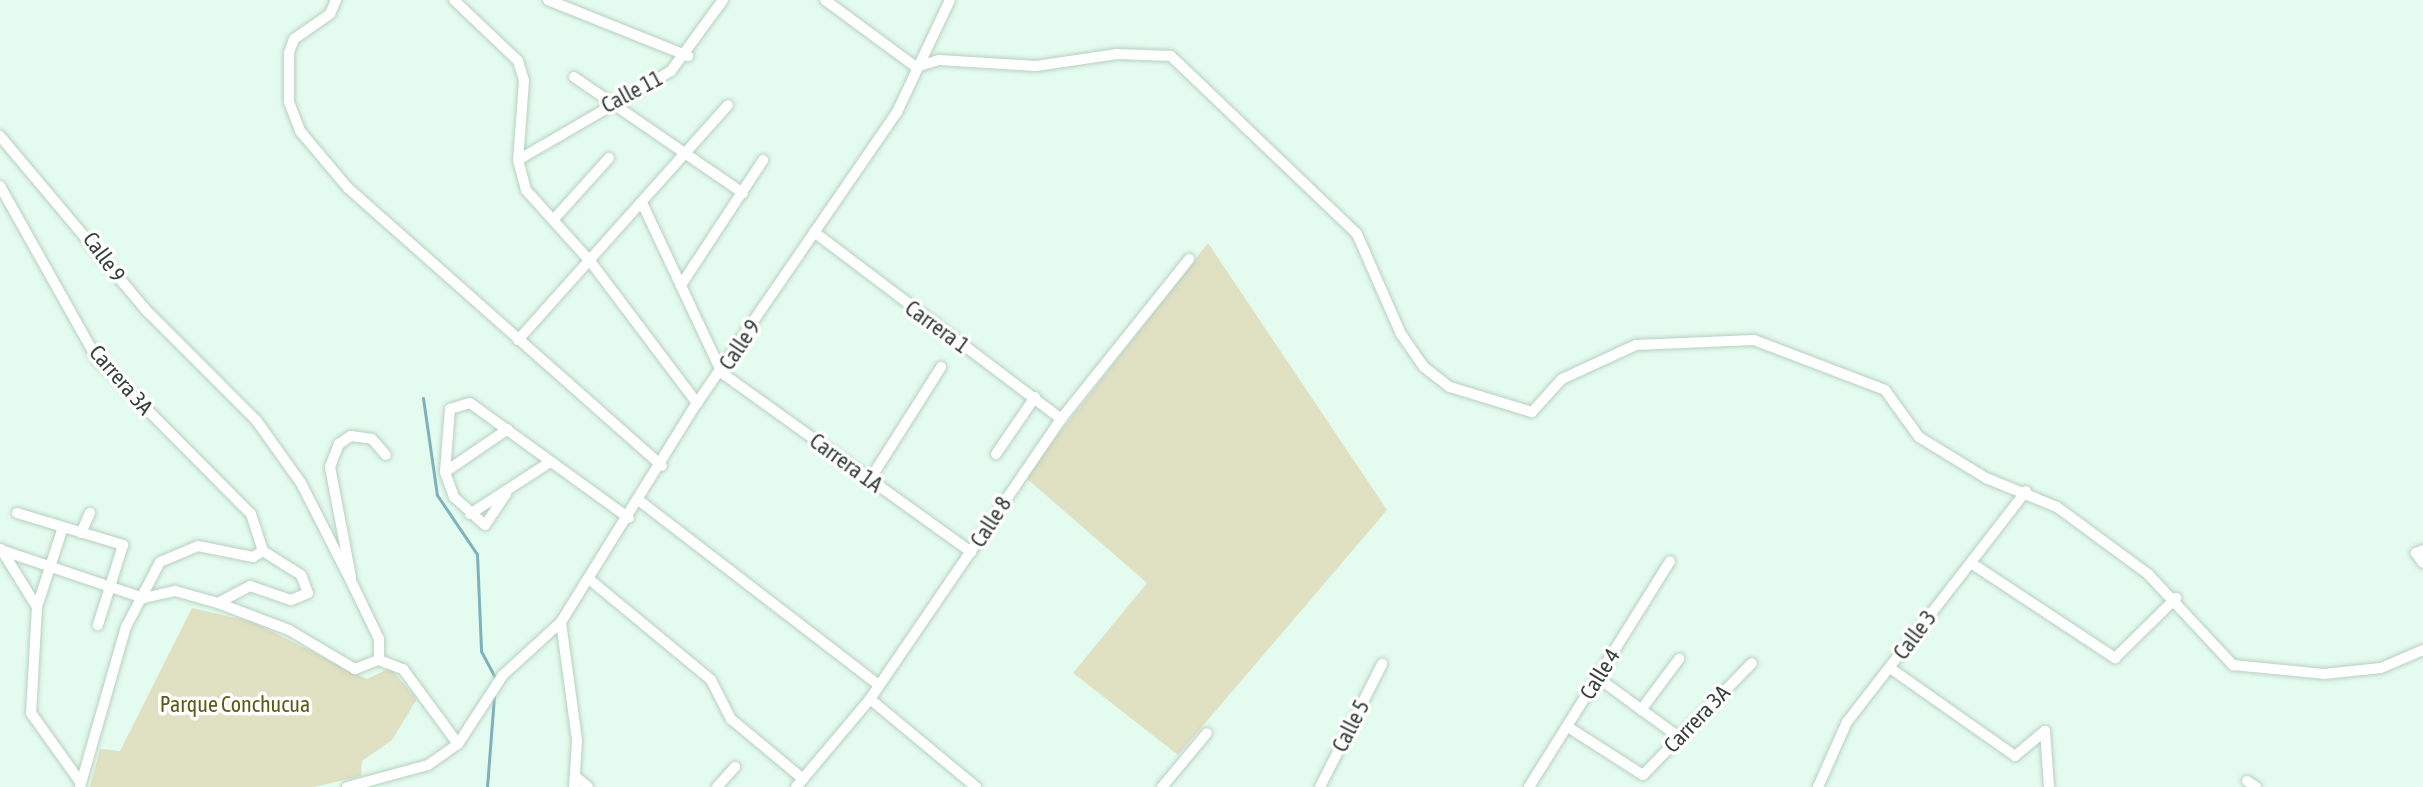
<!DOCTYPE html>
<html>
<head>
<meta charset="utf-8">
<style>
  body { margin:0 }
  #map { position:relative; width:2423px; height:787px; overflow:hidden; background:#e4fcef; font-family:"Asap Condensed",sans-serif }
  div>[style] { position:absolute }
  .green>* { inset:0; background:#e0e0c3 }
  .stream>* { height:3px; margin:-1.5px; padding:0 1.5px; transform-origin:1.5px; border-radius:1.5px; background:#7eb1bd }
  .roads { filter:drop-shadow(0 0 2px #b8cfc2) drop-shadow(0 0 2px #b8cfc2) }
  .minor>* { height:10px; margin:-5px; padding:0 5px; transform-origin:5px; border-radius:5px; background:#fff }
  span { translate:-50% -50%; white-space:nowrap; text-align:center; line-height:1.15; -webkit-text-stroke:7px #fff; paint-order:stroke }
  .street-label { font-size:22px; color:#363f3a }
  .park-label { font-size:22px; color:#5d5a18 }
</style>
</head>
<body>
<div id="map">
  <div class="green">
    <i style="clip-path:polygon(1208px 243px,1387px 510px,1178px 755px,1073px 673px,1147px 583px,1025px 477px)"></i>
    <i style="clip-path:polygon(192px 608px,253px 622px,367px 679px,390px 668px,417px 699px,392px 740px,362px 761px,361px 776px,314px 787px,90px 787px,100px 749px,120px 751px)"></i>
  </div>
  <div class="stream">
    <i style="left:423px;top:398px;width:98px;rotate:81.8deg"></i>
    <i style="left:437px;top:495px;width:71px;rotate:55.9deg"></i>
    <i style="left:477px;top:554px;width:97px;rotate:87.6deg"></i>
    <i style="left:481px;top:651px;width:32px;rotate:62deg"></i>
    <i style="left:487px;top:787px;width:92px;rotate:-85.6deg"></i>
  </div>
  <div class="roads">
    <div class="minor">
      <i style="left:336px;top:0;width:15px;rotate:113deg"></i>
      <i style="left:330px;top:14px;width:44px;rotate:145.2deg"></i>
      <i style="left:294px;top:39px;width:15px;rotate:110deg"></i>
      <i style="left:289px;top:53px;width:49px;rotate:90deg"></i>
      <i style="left:289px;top:102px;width:31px;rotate:69deg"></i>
      <i style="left:300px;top:131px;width:75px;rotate:49.9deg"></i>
      <i style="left:348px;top:188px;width:419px;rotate:41.5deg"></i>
      <i style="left:454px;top:0;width:88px;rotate:43.6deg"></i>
      <i style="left:518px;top:61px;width:21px;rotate:73deg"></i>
      <i style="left:524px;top:81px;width:79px;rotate:94.3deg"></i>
      <i style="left:518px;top:160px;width:31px;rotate:75deg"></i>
      <i style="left:526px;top:190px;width:96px;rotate:48deg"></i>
      <i style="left:590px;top:261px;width:178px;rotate:53deg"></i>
      <i style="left:548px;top:0;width:151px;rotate:21.8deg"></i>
      <i style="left:825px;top:0;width:113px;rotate:36.4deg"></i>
      <i style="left:916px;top:67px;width:24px;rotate:-17deg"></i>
      <i style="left:939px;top:60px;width:97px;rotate:3.5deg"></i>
      <i style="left:1036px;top:66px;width:82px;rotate:-8.4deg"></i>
      <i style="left:1117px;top:54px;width:54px;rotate:2.1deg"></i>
      <i style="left:1171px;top:56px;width:257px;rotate:43.7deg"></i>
      <i style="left:1357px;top:234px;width:109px;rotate:66.3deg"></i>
      <i style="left:1401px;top:334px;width:40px;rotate:55.1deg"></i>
      <i style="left:1424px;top:367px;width:33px;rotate:38deg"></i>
      <i style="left:1450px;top:387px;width:86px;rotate:17deg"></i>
      <i style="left:1532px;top:412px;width:45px;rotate:-47.7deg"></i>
      <i style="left:1562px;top:379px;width:81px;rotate:-24.7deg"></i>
      <i style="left:1636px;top:345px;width:118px;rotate:-2.4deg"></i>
      <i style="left:1754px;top:340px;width:140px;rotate:20.9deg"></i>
      <i style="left:1885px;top:390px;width:58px;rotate:54.1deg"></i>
      <i style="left:1919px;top:437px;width:79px;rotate:31.5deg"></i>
      <i style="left:1986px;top:478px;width:77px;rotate:22.2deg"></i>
      <i style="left:2057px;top:507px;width:113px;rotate:36.4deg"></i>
      <i style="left:2148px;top:574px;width:125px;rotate:47deg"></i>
      <i style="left:2233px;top:665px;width:91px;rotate:5.6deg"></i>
      <i style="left:2324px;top:674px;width:57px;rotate:-6deg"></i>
      <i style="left:2381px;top:668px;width:46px;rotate:-23.2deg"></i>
      <i style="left:574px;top:77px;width:205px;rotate:34.5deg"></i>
      <i style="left:0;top:136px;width:229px;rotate:50deg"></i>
      <i style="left:147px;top:311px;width:154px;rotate:45deg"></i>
      <i style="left:256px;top:420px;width:77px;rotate:54.5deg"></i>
      <i style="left:301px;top:483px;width:110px;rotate:63deg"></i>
      <i style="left:351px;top:581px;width:64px;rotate:64.2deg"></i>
      <i style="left:379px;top:639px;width:21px;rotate:90deg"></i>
      <i style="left:518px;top:160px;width:177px;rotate:-30.2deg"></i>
      <i style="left:671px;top:71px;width:88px;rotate:-53.8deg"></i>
      <i style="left:0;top:186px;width:198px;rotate:60.7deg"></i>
      <i style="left:97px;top:359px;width:218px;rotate:45.2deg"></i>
      <i style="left:251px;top:514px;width:39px;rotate:72deg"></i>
      <i style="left:643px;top:205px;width:186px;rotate:64.8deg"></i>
      <i style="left:554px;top:219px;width:82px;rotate:-48deg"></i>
      <i style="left:814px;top:232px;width:310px;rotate:37.1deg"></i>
      <i style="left:683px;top:282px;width:146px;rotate:-56.7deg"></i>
      <i style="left:518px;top:340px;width:315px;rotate:-48.2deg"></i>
      <i style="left:722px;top:373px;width:307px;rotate:35.7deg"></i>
      <i style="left:996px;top:454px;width:69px;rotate:-55.6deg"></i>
      <i style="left:445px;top:472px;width:76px;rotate:-34.3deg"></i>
      <i style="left:869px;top:481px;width:135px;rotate:-57.7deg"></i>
      <i style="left:506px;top:494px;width:37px;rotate:124deg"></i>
      <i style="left:485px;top:525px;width:42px;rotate:-137.9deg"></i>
      <i style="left:454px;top:497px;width:27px;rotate:-110deg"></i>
      <i style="left:445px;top:472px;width:63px;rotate:-85.5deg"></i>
      <i style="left:450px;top:409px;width:21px;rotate:-17deg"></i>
      <i style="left:470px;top:403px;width:196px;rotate:35.9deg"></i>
      <i style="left:641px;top:502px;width:300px;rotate:37.6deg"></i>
      <i style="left:17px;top:513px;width:111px;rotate:16.8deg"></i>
      <i style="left:123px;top:545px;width:84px;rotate:107.4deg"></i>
      <i style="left:470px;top:514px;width:95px;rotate:-33deg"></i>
      <i style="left:81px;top:533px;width:22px;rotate:-66deg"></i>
      <i style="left:1px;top:549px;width:68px;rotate:58.2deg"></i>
      <i style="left:37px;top:607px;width:106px;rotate:93.2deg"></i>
      <i style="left:31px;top:713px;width:86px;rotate:54.5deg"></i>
      <i style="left:1px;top:550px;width:151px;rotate:18.6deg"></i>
      <i style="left:144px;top:598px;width:32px;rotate:-13deg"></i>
      <i style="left:175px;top:591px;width:45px;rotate:15.6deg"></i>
      <i style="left:218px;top:603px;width:76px;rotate:20.8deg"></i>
      <i style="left:289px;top:630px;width:77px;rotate:30.6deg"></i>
      <i style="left:355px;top:669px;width:26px;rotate:-21deg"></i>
      <i style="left:2423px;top:550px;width:8px;rotate:157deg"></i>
      <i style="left:2416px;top:553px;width:12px;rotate:55deg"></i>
      <i style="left:1971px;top:563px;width:173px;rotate:33.4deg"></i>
      <i style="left:2115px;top:658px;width:86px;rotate:-44.5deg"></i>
      <i style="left:351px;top:577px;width:112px;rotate:-100.8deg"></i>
      <i style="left:330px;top:467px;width:25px;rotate:-69deg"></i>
      <i style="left:339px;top:444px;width:14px;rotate:-34deg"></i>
      <i style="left:351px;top:436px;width:21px;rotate:8deg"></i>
      <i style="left:372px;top:439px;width:21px;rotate:49deg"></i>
      <i style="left:589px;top:579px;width:158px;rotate:39.6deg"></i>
      <i style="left:711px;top:680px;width:44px;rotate:62.9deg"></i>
      <i style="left:731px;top:719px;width:94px;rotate:39.8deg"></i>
      <i style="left:218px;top:603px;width:36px;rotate:-28deg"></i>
      <i style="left:250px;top:586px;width:43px;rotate:18.9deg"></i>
      <i style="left:291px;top:600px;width:18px;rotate:-22deg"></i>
      <i style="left:308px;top:593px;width:19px;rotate:-111deg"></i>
      <i style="left:301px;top:575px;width:45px;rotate:-147.7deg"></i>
      <i style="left:37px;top:607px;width:84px;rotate:-72deg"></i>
      <i style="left:561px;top:622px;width:120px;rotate:82.3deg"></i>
      <i style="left:577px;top:741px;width:46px;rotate:93.7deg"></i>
      <i style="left:379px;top:660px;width:26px;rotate:21deg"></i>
      <i style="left:403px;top:669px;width:93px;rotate:53.7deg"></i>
      <i style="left:1890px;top:668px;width:153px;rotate:35.1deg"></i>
      <i style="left:2015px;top:756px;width:39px;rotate:-40deg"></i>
      <i style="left:2045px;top:731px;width:56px;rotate:85.9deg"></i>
      <i style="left:1598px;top:678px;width:100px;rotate:36.1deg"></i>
      <i style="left:870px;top:699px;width:138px;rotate:39.7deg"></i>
      <i style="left:1641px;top:710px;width:64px;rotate:-53.3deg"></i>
      <i style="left:1568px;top:727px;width:89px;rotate:32.6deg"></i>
      <i style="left:1643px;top:775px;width:156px;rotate:-45.8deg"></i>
      <i style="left:577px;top:778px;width:14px;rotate:39deg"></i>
      <i style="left:2247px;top:781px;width:11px;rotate:34deg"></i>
      <i style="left:80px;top:787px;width:166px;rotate:-74deg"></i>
      <i style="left:126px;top:627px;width:73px;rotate:-62.4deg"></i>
      <i style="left:160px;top:562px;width:41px;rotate:-22.8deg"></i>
      <i style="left:198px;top:546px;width:56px;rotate:11.3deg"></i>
      <i style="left:253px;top:557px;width:12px;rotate:-31deg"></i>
      <i style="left:347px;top:787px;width:84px;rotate:-15.2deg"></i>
      <i style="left:428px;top:765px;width:37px;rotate:-35deg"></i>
      <i style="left:458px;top:744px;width:82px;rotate:-56.9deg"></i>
      <i style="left:503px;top:675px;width:79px;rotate:-42.4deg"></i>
      <i style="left:561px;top:622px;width:258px;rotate:-58.2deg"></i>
      <i style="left:697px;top:403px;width:353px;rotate:-55.5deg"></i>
      <i style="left:897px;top:112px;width:124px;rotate:-64.7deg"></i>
      <i style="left:717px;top:787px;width:27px;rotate:-48deg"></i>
      <i style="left:796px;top:787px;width:115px;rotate:-49.9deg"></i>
      <i style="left:870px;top:699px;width:339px;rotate:-55.7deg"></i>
      <i style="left:1061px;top:419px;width:205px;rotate:-51.3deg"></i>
      <i style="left:1162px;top:787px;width:70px;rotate:-50.2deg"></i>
      <i style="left:1320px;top:787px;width:138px;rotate:-63.2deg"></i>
      <i style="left:1529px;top:787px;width:266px;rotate:-58deg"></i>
      <i style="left:1818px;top:787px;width:71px;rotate:-66deg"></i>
      <i style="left:1847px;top:722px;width:292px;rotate:-52.2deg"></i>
    </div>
  </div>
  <div class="street-label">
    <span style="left:632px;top:92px;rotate:-28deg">Calle 11</span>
    <span style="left:104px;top:257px;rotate:54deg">Calle 9</span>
    <span style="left:937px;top:327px;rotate:36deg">Carrera 1</span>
    <span style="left:740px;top:345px;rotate:-56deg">Calle 9</span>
    <span style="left:121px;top:380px;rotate:49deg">Carrera 3A</span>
    <span style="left:846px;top:463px;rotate:36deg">Carrera 1A</span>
    <span style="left:991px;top:522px;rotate:-57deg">Calle 8</span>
    <span style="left:1915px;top:635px;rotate:-53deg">Calle 3</span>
    <span style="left:1600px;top:674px;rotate:-58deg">Calle 4</span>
    <span style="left:1697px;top:719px;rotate:-46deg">Carrera 3A</span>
    <span style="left:1351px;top:726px;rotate:-63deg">Calle 5</span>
  </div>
  <div class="park-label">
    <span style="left:235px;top:705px">Parque Conchucua</span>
  </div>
</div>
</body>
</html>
